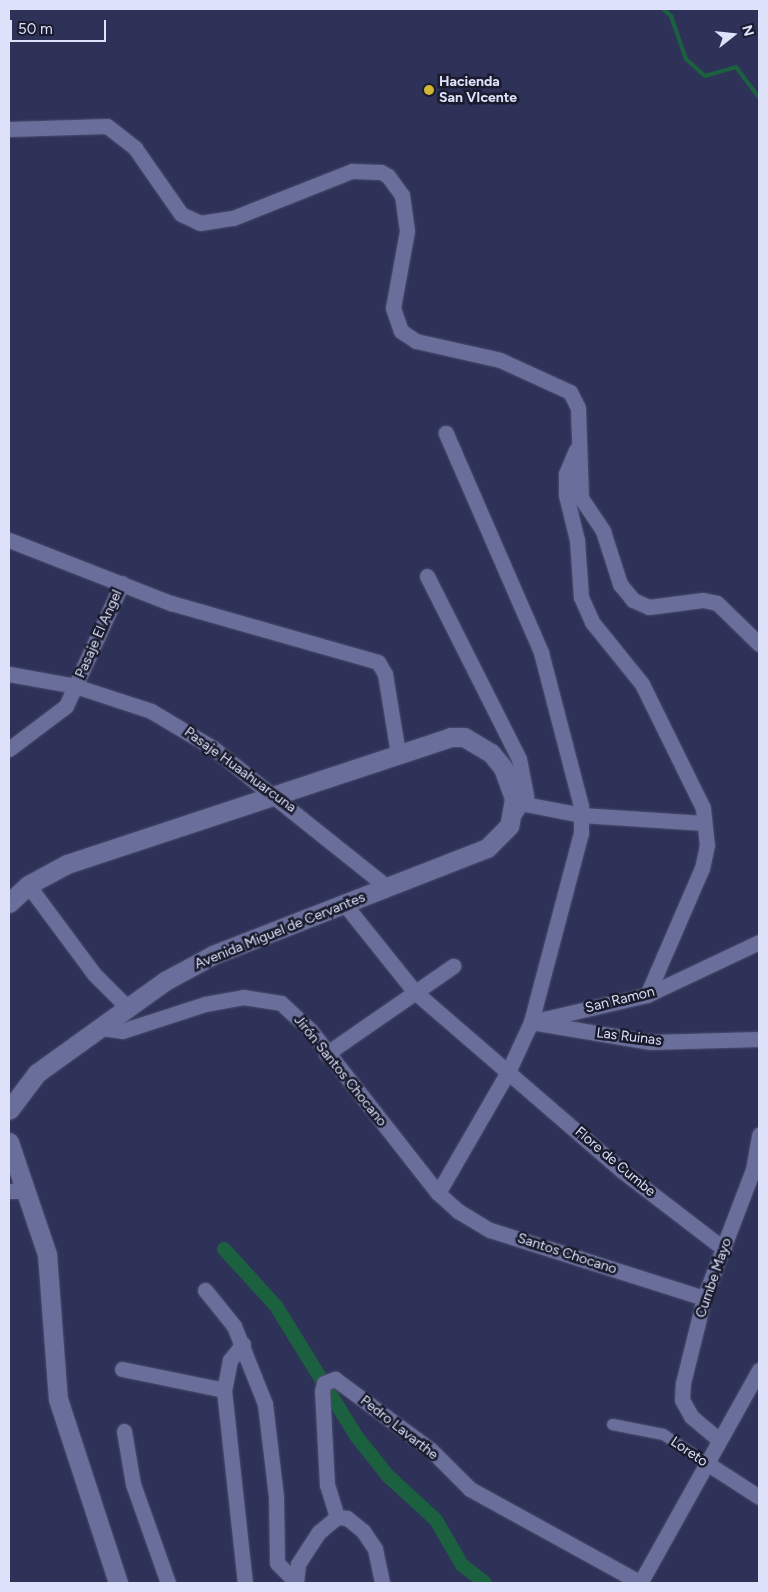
<!DOCTYPE html>
<html>
<head>
<meta charset="utf-8">
<style>
  body { margin:0 }
  #map { position:relative; width:768px; height:1592px; overflow:hidden; background:#2f3258; font-family:Figtree,sans-serif }
  div>[style] { position:absolute }
  .stream>* { height:4px; margin:-2px; padding:0 2px; transform-origin:2px; border-radius:2px; background:#1c613f }
  .canal>* { height:14px; margin:-7px; padding:0 7px; transform-origin:7px; border-radius:7px; background:#1c613f }
  .roads { filter:drop-shadow(0 0 1px #4a4d6e) drop-shadow(0 0 1px #4a4d6e) }
  .pedestrian>* { height:11px; margin:-5.5px; padding:0 5.5px; transform-origin:5.5px; border-radius:5.5px; background:#696f9a }
  .minor>* { height:15px; margin:-7.5px; padding:0 7.5px; transform-origin:7.5px; border-radius:7.5px; background:#696f9a }
  .tertiary>* { height:19px; margin:-9.5px; padding:0 9.5px; transform-origin:9.5px; border-radius:9.5px; background:#696f9a }
  .dots>* { width:14px; height:14px; translate:-50% -50%; box-sizing:border-box; border:2px solid #1a1c2e; border-radius:50% }
  span { translate:-50% -50%; white-space:nowrap; text-align:center; line-height:1.15; -webkit-text-stroke:5px #1a1c2e; paint-order:stroke }
  .poi-label { font-size:14px; color:#dde1fa; font-weight:700 }
  .left { translate:0 -50%; text-align:left }
  .street-label { font-size:14px; color:#dde1fa }
  .frame { position:absolute; inset:0; border:10px solid #dde1fa; pointer-events:none }
  .north { position:absolute; left:708px; top:10px; width:50px; height:50px; -webkit-text-stroke:4px #1a1c2e; paint-order:stroke; rotate:74deg; font-size:14px; font-weight:700; line-height:20px; text-align:center; color:#dde1fa }
  .north::after { content:''; display:block; margin:auto; width:18px; height:22px; background:#dde1fa; clip-path:polygon(50% 0,100% 100%,50% 72%,0 100%) }
  .scale { position:absolute; left:10px; top:20px; width:96px; height:22px; box-sizing:border-box; border:2px solid #dde1fa; border-top:0; padding-left:6px; font-size:15px; line-height:18px; white-space:nowrap; color:#dde1fa; -webkit-text-stroke:4px #1a1c2e; paint-order:stroke }
</style>
</head>
<body>
<div id="map">
  <div class="stream">
    <i style="left:663px;top:9px;width:11px;rotate:41deg"></i>
    <i style="left:671px;top:16px;width:46px;rotate:70.8deg"></i>
    <i style="left:686px;top:59px;width:25px;rotate:42deg"></i>
    <i style="left:705px;top:76px;width:32px;rotate:-16deg"></i>
    <i style="left:736px;top:67px;width:38px;rotate:53deg"></i>
  </div>
  <div class="canal">
    <i style="left:224px;top:1249px;width:77px;rotate:47.6deg"></i>
    <i style="left:276px;top:1306px;width:154px;rotate:58.3deg"></i>
    <i style="left:357px;top:1437px;width:50px;rotate:51.5deg"></i>
    <i style="left:388px;top:1476px;width:65px;rotate:42.5deg"></i>
    <i style="left:436px;top:1520px;width:52px;rotate:60deg"></i>
    <i style="left:462px;top:1565px;width:29px;rotate:38deg"></i>
  </div>
  <div class="roads">
    <div class="pedestrian">
      <i style="left:612px;top:1424px;width:52px;rotate:11.1deg"></i>
      <i style="left:663px;top:1434px;width:50px;rotate:33.7deg"></i>
    </div>
    <div class="minor">
      <i style="left:9px;top:129px;width:98px;rotate:-1.8deg"></i>
      <i style="left:107px;top:126px;width:36px;rotate:38deg"></i>
      <i style="left:135px;top:148px;width:80px;rotate:55.1deg"></i>
      <i style="left:181px;top:214px;width:21px;rotate:25deg"></i>
      <i style="left:200px;top:223px;width:33px;rotate:-9deg"></i>
      <i style="left:233px;top:218px;width:128px;rotate:-21.6deg"></i>
      <i style="left:352px;top:171px;width:29px;rotate:2deg"></i>
      <i style="left:381px;top:172px;width:8px;rotate:30deg"></i>
      <i style="left:388px;top:176px;width:24px;rotate:54deg"></i>
      <i style="left:402px;top:195px;width:36px;rotate:82deg"></i>
      <i style="left:407px;top:231px;width:78px;rotate:100.3deg"></i>
      <i style="left:393px;top:308px;width:24px;rotate:71deg"></i>
      <i style="left:401px;top:331px;width:18px;rotate:34deg"></i>
      <i style="left:416px;top:341px;width:86px;rotate:12.7deg"></i>
      <i style="left:500px;top:360px;width:77px;rotate:24.6deg"></i>
      <i style="left:570px;top:392px;width:18px;rotate:63deg"></i>
      <i style="left:578px;top:408px;width:90px;rotate:88.1deg"></i>
      <i style="left:581px;top:498px;width:40px;rotate:56deg"></i>
      <i style="left:603px;top:531px;width:56px;rotate:72.2deg"></i>
      <i style="left:620px;top:584px;width:21px;rotate:51deg"></i>
      <i style="left:633px;top:600px;width:17px;rotate:24deg"></i>
      <i style="left:649px;top:607px;width:54px;rotate:-7.4deg"></i>
      <i style="left:703px;top:600px;width:14px;rotate:12deg"></i>
      <i style="left:717px;top:603px;width:59px;rotate:44.3deg"></i>
      <i style="left:576px;top:450px;width:26px;rotate:113deg"></i>
      <i style="left:566px;top:474px;width:21px;rotate:90deg"></i>
      <i style="left:566px;top:495px;width:46px;rotate:76.3deg"></i>
      <i style="left:577px;top:540px;width:57px;rotate:86deg"></i>
      <i style="left:581px;top:597px;width:27px;rotate:66deg"></i>
      <i style="left:592px;top:622px;width:80px;rotate:51.1deg"></i>
      <i style="left:642px;top:684px;width:138px;rotate:63.8deg"></i>
      <i style="left:703px;top:808px;width:37px;rotate:84deg"></i>
      <i style="left:707px;top:845px;width:24px;rotate:102deg"></i>
      <i style="left:702px;top:868px;width:138px;rotate:113.4deg"></i>
      <i style="left:9px;top:540px;width:174px;rotate:21.3deg"></i>
      <i style="left:171px;top:603px;width:215px;rotate:15.9deg"></i>
      <i style="left:378px;top:662px;width:14px;rotate:60deg"></i>
      <i style="left:385px;top:674px;width:80px;rotate:80.7deg"></i>
      <i style="left:427px;top:576px;width:205px;rotate:63.3deg"></i>
      <i style="left:519px;top:759px;width:38px;rotate:79deg"></i>
      <i style="left:526px;top:796px;width:22px;rotate:124deg"></i>
      <i style="left:9px;top:674px;width:67px;rotate:10.3deg"></i>
      <i style="left:75px;top:686px;width:80px;rotate:18.2deg"></i>
      <i style="left:151px;top:711px;width:72px;rotate:30.8deg"></i>
      <i style="left:213px;top:748px;width:221px;rotate:38.6deg"></i>
      <i style="left:9px;top:749px;width:71px;rotate:-37deg"></i>
      <i style="left:66px;top:706px;width:135px;rotate:-65.5deg"></i>
      <i style="left:525px;top:804px;width:57px;rotate:11.1deg"></i>
      <i style="left:581px;top:815px;width:123px;rotate:3.7deg"></i>
      <i style="left:28px;top:885px;width:111px;rotate:53.4deg"></i>
      <i style="left:94px;top:974px;width:45px;rotate:45deg"></i>
      <i style="left:346px;top:906px;width:110px;rotate:51.3deg"></i>
      <i style="left:415px;top:992px;width:272px;rotate:40.8deg"></i>
      <i style="left:621px;top:1170px;width:130px;rotate:37.5deg"></i>
      <i style="left:531px;top:1022px;width:119px;rotate:-13.1deg"></i>
      <i style="left:647px;top:995px;width:124px;rotate:-25.3deg"></i>
      <i style="left:537px;top:1023px;width:115px;rotate:9.5deg"></i>
      <i style="left:650px;top:1042px;width:109px;rotate:-1.6deg"></i>
      <i style="left:101px;top:1028px;width:21px;rotate:8deg"></i>
      <i style="left:122px;top:1031px;width:87px;rotate:-18deg"></i>
      <i style="left:205px;top:1004px;width:39px;rotate:-10deg"></i>
      <i style="left:243px;top:997px;width:38px;rotate:9deg"></i>
      <i style="left:281px;top:1003px;width:40px;rotate:43deg"></i>
      <i style="left:310px;top:1030px;width:207px;rotate:51.9deg"></i>
      <i style="left:438px;top:1193px;width:27px;rotate:42deg"></i>
      <i style="left:458px;top:1211px;width:37px;rotate:31deg"></i>
      <i style="left:490px;top:1230px;width:225px;rotate:17.6deg"></i>
      <i style="left:326px;top:1054px;width:155px;rotate:-34.7deg"></i>
      <i style="left:9px;top:1191px;width:17px"></i>
      <i style="left:438px;top:1193px;width:140px;rotate:-60deg"></i>
      <i style="left:508px;top:1072px;width:55px;rotate:-65.3deg"></i>
      <i style="left:531px;top:1022px;width:196px;rotate:-75.2deg"></i>
      <i style="left:581px;top:833px;width:27px;rotate:-90deg"></i>
      <i style="left:581px;top:806px;width:159px;rotate:-104.6deg"></i>
      <i style="left:541px;top:652px;width:239px;rotate:-113.5deg"></i>
      <i style="left:205px;top:1290px;width:46px;rotate:51.1deg"></i>
      <i style="left:234px;top:1326px;width:84px;rotate:68.3deg"></i>
      <i style="left:265px;top:1404px;width:93px;rotate:83.2deg"></i>
      <i style="left:276px;top:1496px;width:67px;rotate:89.1deg"></i>
      <i style="left:277px;top:1563px;width:27px;rotate:45deg"></i>
      <i style="left:243px;top:1344px;width:21px;rotate:129deg"></i>
      <i style="left:230px;top:1360px;width:31px;rotate:101deg"></i>
      <i style="left:224px;top:1390px;width:194px;rotate:83.8deg"></i>
      <i style="left:122px;top:1369px;width:104px;rotate:11.6deg"></i>
      <i style="left:124px;top:1431px;width:54px;rotate:80.4deg"></i>
      <i style="left:133px;top:1484px;width:105px;rotate:70.5deg"></i>
      <i style="left:718px;top:1439px;width:35px;rotate:-140deg"></i>
      <i style="left:691px;top:1416px;width:18px;rotate:-119deg"></i>
      <i style="left:682px;top:1400px;width:17px;rotate:-87deg"></i>
      <i style="left:683px;top:1383px;width:88px;rotate:-76.1deg"></i>
      <i style="left:704px;top:1298px;width:137px;rotate:-69.1deg"></i>
      <i style="left:753px;top:1170px;width:36px;rotate:-80deg"></i>
      <i style="left:705px;top:1462px;width:64px;rotate:32.9deg"></i>
      <i style="left:337px;top:1517px;width:34px;rotate:-107deg"></i>
      <i style="left:327px;top:1485px;width:94px;rotate:-93deg"></i>
      <i style="left:322px;top:1391px;width:8px;rotate:-76deg"></i>
      <i style="left:324px;top:1383px;width:12px;rotate:-20deg"></i>
      <i style="left:335px;top:1379px;width:119px;rotate:36.5deg"></i>
      <i style="left:431px;top:1450px;width:55px;rotate:45deg"></i>
      <i style="left:470px;top:1489px;width:195px;rotate:28.8deg"></i>
      <i style="left:296px;top:1583px;width:19px;rotate:-84deg"></i>
      <i style="left:298px;top:1564px;width:38px;rotate:-57deg"></i>
      <i style="left:319px;top:1532px;width:23px;rotate:-40deg"></i>
      <i style="left:337px;top:1517px;width:10px;rotate:6deg"></i>
      <i style="left:347px;top:1518px;width:21px;rotate:39deg"></i>
      <i style="left:363px;top:1531px;width:22px;rotate:56deg"></i>
      <i style="left:375px;top:1549px;width:35px;rotate:78deg"></i>
      <i style="left:640px;top:1583px;width:244px;rotate:-60.8deg"></i>
    </div>
    <div class="tertiary">
      <i style="left:9px;top:903px;width:26px;rotate:-43deg"></i>
      <i style="left:28px;top:885px;width:44px;rotate:-28.3deg"></i>
      <i style="left:67px;top:864px;width:404px;rotate:-18.3deg"></i>
      <i style="left:450px;top:737px;width:14px"></i>
      <i style="left:464px;top:737px;width:31px;rotate:31deg"></i>
      <i style="left:491px;top:753px;width:19px;rotate:51deg"></i>
      <i style="left:503px;top:768px;width:33px;rotate:70deg"></i>
      <i style="left:514px;top:799px;width:27px;rotate:100deg"></i>
      <i style="left:509px;top:826px;width:31px;rotate:135deg"></i>
      <i style="left:487px;top:848px;width:294px;rotate:158.7deg"></i>
      <i style="left:213px;top:955px;width:55px;rotate:151.6deg"></i>
      <i style="left:165px;top:981px;width:158px;rotate:144.3deg"></i>
      <i style="left:37px;top:1073px;width:46px;rotate:127.1deg"></i>
      <i style="left:9px;top:1142px;width:118px;rotate:71.3deg"></i>
      <i style="left:47px;top:1254px;width:145px;rotate:85.7deg"></i>
      <i style="left:58px;top:1399px;width:194px;rotate:71.9deg"></i>
    </div>
  </div>
  <div class="dots">
    <i style="left:429px;top:90px;background:#d0b736"></i>
  </div>
  <div class="poi-label">
    <span class="left" style="left:439px;top:90px">Hacienda<br>San VIcente</span>
  </div>
  <div class="street-label">
    <span style="left:99px;top:634px;rotate:-66deg">Pasaje El Angel</span>
    <span style="left:240px;top:770px;rotate:36deg">Pasaje Huaahuarcuna</span>
    <span style="left:280px;top:931px;rotate:-22deg">Avenida Miguel de Cervantes</span>
    <span style="left:620px;top:1000px;rotate:-14deg">San Ramon</span>
    <span style="left:629px;top:1037px;rotate:7deg">Las Ruinas</span>
    <span style="left:340px;top:1071px;rotate:51deg">Jirón Santos Chocano</span>
    <span style="left:615px;top:1162px;rotate:40deg">Flore de Cumbe</span>
    <span style="left:567px;top:1254px;rotate:18deg">Santos Chocano</span>
    <span style="left:714px;top:1278px;rotate:-71deg">Cumbe Mayo</span>
    <span style="left:399px;top:1428px;rotate:38deg">Pedro Lavarthe</span>
    <span style="left:689px;top:1452px;rotate:34deg">Loreto</span>
  </div>
  <div class="frame"></div>
  <div class="north">N</div>
  <div class="scale">50 m</div>
</div>
</body>
</html>
